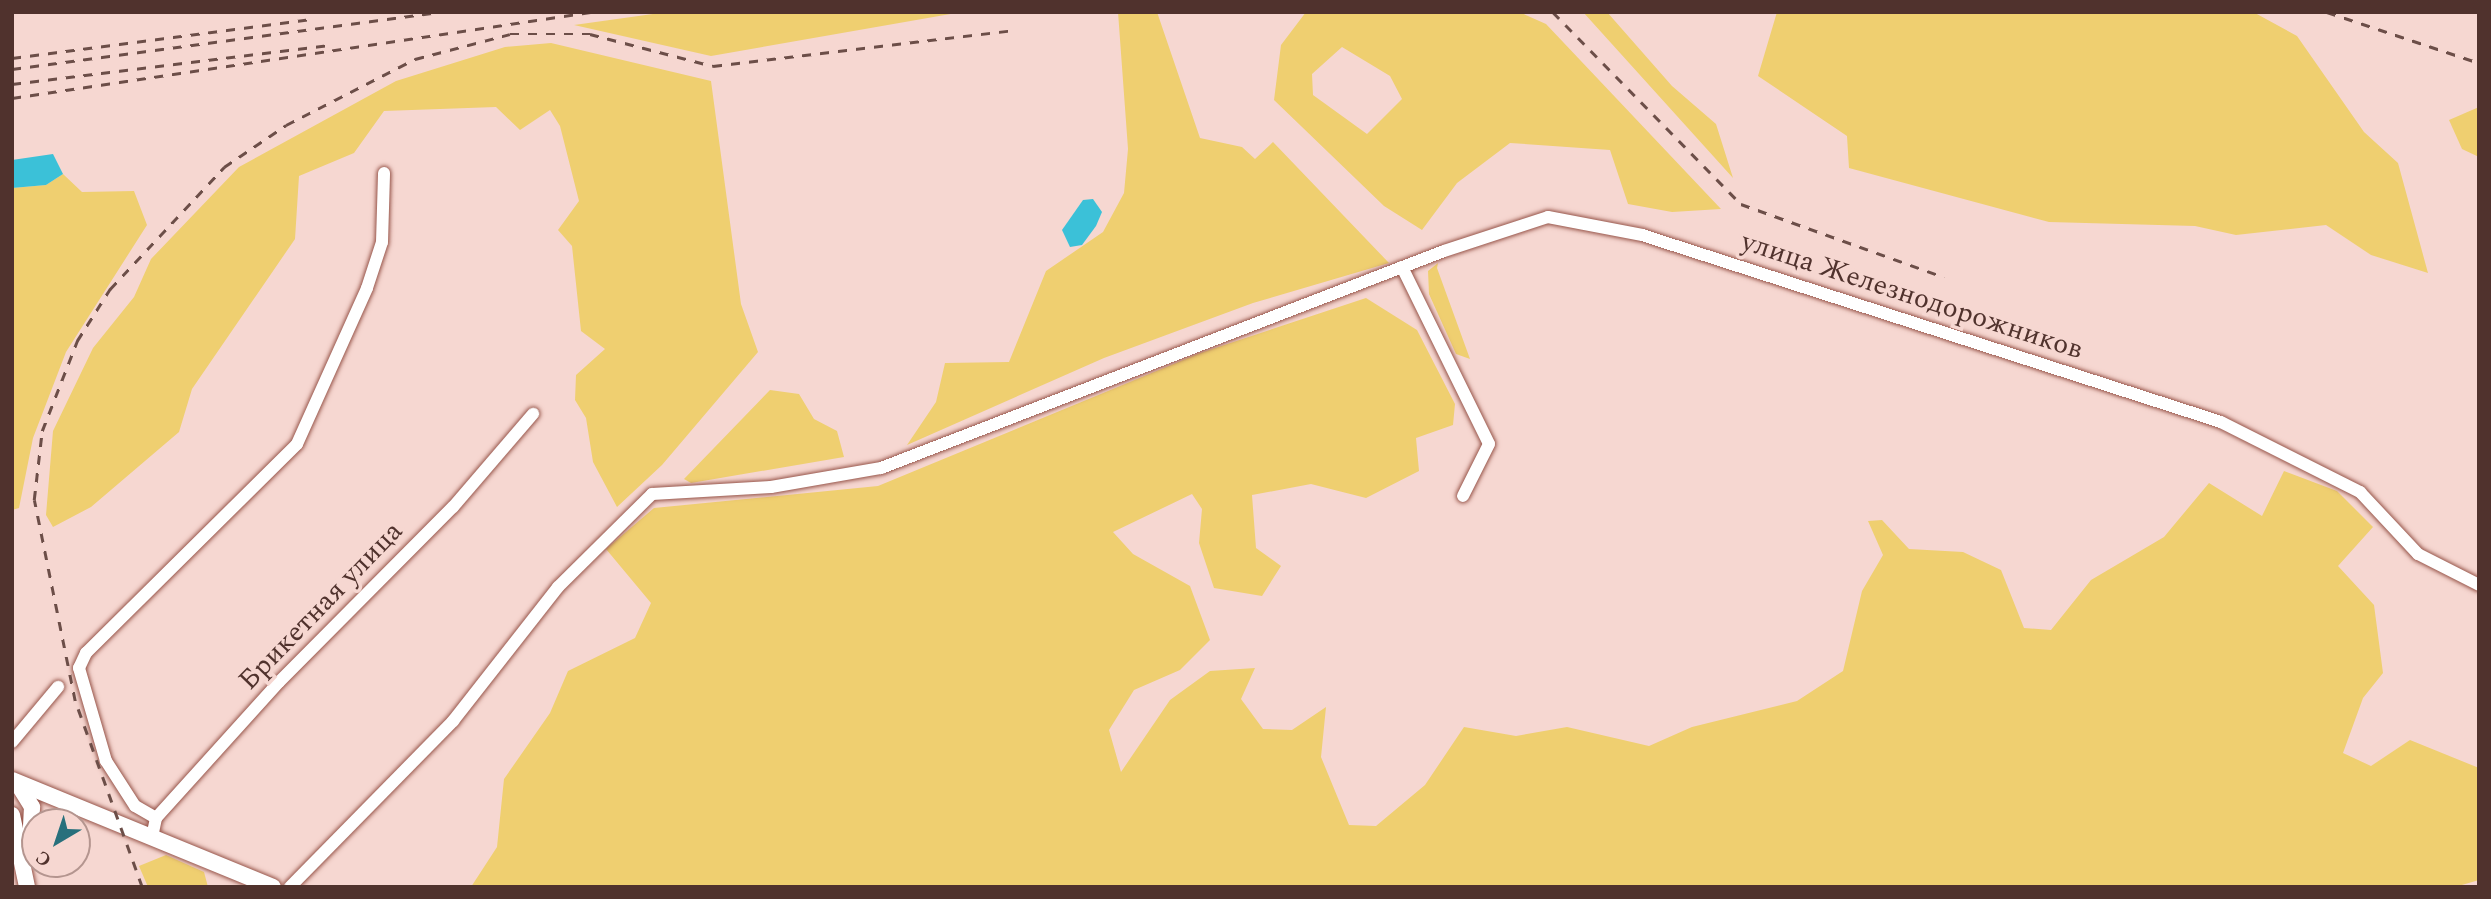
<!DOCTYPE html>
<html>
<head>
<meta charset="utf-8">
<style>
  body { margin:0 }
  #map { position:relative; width:2491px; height:899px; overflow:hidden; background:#f6d7d1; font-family:Spectral,serif }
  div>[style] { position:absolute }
  .green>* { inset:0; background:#efcf70 }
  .water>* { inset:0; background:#3bc1d8 }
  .roads { filter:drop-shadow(0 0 2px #97554a) drop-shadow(0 0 2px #97554a) }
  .minor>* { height:12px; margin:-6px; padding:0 6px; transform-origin:6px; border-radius:6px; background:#fff }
  .major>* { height:16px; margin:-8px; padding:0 8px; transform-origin:8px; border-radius:8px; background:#fff }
  .rail>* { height:2.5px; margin-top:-1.25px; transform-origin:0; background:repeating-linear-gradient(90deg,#6c4e48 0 9px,transparent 0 18px) }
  span { translate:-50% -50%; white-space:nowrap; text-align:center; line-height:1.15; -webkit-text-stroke:7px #f6d7d1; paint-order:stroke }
  .street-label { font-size:28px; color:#50322d }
  .frame { position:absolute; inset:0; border:14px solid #50322d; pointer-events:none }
  .north { position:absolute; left:21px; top:808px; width:70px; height:70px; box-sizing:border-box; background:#f6d7d1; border:2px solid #b4958f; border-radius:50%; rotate:219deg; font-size:19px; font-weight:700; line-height:28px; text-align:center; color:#50322d }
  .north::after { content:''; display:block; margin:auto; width:24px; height:32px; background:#28707c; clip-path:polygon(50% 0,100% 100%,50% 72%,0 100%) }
</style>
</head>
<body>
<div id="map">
  <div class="green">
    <i style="clip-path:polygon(667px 12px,962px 12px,711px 56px,574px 25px)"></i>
    <i style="clip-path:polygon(1118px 12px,1157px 12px,1200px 138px,1242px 147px,1255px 159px,1273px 142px,1389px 263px,1253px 303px,1104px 358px,907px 445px,936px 402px,945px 363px,1009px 362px,1046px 271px,1103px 232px,1124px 193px,1128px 149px)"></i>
    <i style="clip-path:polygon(evenodd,1306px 12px,1519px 12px,1546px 24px,1721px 209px,1672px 212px,1628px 204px,1610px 150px,1510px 143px,1457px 183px,1422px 230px,1384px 206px,1274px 100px,1281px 45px,1306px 12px,1342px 47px,1390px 76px,1402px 99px,1367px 134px,1313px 95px,1312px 74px,1342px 47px)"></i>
    <i style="clip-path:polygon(1583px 12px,1607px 12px,1672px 86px,1716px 124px,1733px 178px)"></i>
    <i style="clip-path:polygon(1777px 12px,2255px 13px,2297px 36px,2364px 132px,2398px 163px,2428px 273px,2371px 255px,2326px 225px,2236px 235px,2195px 226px,2049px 222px,1849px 168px,1847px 136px,1758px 76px)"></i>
    <i style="clip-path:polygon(551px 43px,711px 81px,741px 304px,758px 352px,662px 465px,617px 507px,593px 462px,586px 418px,575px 400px,576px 375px,605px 349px,581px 331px,572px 246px,558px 230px,579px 201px,560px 126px,550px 110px,520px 130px,496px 107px,384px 111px,354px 153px,299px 176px,295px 239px,192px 389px,179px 432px,91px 507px,53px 527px,46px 515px,53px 431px,93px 348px,134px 297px,151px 259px,239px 167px,396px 81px,505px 47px)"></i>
    <i style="clip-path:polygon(2479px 107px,2479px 157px,2462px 149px,2449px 120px)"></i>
    <i style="clip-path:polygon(63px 174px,82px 192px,134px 191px,147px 225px,66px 352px,33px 438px,19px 508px,12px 510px,12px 188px,46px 185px)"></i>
    <i style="clip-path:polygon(1438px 263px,1437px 268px,1470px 359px,1456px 354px,1429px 294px,1428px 271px)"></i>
    <i style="clip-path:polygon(1366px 298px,1417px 330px,1455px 404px,1453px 425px,1416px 438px,1419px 471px,1366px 498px,1311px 484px,1252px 495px,1256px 548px,1281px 566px,1262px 596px,1214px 588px,1199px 543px,1202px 509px,1192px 494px,1113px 532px,1133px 554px,1190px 586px,1210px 640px,1180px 670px,1134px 690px,1109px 730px,1121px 772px,1170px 700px,1210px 671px,1255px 668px,1241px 699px,1263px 729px,1292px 730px,1326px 707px,1321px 757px,1349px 825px,1376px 826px,1425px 785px,1464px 727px,1516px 736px,1567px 727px,1649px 746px,1692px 727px,1797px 701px,1843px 671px,1862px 591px,1883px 555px,1868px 521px,1882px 520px,1909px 549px,1963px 552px,2001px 570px,2024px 628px,2051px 630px,2091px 580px,2164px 537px,2209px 483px,2262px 516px,2284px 471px,2337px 491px,2373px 527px,2338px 566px,2374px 605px,2383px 673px,2363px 698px,2343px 753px,2371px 766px,2410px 740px,2479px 768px,2479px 880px,2455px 887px,471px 887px,497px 847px,504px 779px,550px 713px,568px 671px,635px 638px,651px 603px,606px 549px,654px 508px,878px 486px,1200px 353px)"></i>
    <i style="clip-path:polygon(770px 390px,799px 394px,814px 419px,837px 431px,844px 457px,691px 483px,684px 479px)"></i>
    <i style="clip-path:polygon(166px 855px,204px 872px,208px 887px,148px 887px,139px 866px)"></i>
  </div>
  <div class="water">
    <i style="clip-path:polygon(53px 154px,63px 174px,46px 185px,12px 188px,12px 160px)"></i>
    <i style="clip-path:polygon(1093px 199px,1102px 212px,1096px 226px,1082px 245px,1070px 247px,1062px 230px,1083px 200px)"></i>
  </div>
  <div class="roads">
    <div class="minor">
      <i style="left:1402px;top:267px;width:197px;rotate:63.8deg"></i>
      <i style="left:1489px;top:444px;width:58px;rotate:116.6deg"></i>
      <i style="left:12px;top:742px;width:72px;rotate:-50.1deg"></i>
      <i style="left:156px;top:818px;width:24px;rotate:-150deg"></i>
      <i style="left:135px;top:806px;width:54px;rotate:-122.8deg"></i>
      <i style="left:106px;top:761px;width:97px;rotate:-106.2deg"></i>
      <i style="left:79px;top:668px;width:17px;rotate:-65deg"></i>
      <i style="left:86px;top:653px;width:297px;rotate:-44.7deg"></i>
      <i style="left:297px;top:444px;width:171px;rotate:-65.8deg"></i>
      <i style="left:367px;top:288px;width:48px;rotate:-71.9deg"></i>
      <i style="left:382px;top:242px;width:69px;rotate:-88.3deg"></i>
      <i style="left:152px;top:837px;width:19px;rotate:-78deg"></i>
      <i style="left:156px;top:818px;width:183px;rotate:-47.9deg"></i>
      <i style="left:279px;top:682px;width:247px;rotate:-45.2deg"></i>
      <i style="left:453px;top:507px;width:123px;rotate:-49.3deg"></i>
      <i style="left:290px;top:887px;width:233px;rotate:-45.5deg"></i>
      <i style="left:453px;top:721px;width:170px;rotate:-51.9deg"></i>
      <i style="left:558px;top:587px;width:132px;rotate:-44.7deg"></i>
      <i style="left:652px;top:494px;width:119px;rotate:-3.4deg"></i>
      <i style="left:771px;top:487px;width:112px;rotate:-9.8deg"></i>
      <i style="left:881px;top:468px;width:603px;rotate:-21.08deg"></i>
      <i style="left:1444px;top:251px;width:109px;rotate:-18.1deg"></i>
      <i style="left:1548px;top:217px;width:96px;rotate:10.8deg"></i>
      <i style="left:1642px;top:235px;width:608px;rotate:17.9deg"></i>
      <i style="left:2221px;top:422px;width:156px;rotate:26.7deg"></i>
      <i style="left:2360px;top:492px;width:85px;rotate:46.9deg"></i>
      <i style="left:2418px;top:554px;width:68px;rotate:26.9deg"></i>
    </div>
    <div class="major">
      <i style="left:12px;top:780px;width:282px;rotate:22.3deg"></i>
      <i style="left:19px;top:786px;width:25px;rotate:58deg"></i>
      <i style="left:32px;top:807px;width:37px;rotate:93deg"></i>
      <i style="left:12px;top:815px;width:74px;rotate:78.2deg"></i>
    </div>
  </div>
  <div class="rail">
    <i style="left:1553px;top:12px;width:269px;rotate:45.6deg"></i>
    <i style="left:1741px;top:204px;width:216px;rotate:19.8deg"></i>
    <i style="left:2327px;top:12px;width:160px;rotate:18.5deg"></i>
    <i style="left:12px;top:58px;width:304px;rotate:-7.4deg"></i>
    <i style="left:12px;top:69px;width:433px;rotate:-7.6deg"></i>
    <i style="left:12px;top:84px;width:320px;rotate:-7deg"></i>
    <i style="left:12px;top:98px;width:585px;rotate:-8.45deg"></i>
    <i style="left:142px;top:887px;width:198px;rotate:-109.8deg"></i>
    <i style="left:75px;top:701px;width:205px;rotate:-101.5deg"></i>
    <i style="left:34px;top:500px;width:69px;rotate:-83.4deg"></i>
    <i style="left:42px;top:431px;width:97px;rotate:-68.7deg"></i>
    <i style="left:77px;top:341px;width:62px;rotate:-57.6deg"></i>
    <i style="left:110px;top:289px;width:167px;rotate:-46.9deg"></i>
    <i style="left:224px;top:167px;width:75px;rotate:-34.1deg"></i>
    <i style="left:286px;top:125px;width:145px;rotate:-27.1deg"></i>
    <i style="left:415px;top:59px;width:98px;rotate:-14.7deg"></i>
    <i style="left:510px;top:34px;width:80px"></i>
    <i style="left:590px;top:34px;width:127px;rotate:14.6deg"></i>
    <i style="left:713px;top:66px;width:303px;rotate:-6.8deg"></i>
  </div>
  <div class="street-label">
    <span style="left:1912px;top:296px;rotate:18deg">улица Железнодорожников</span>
    <span style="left:321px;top:606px;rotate:-46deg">Брикетная улица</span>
  </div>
  <div class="frame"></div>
  <div class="north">С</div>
</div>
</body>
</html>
